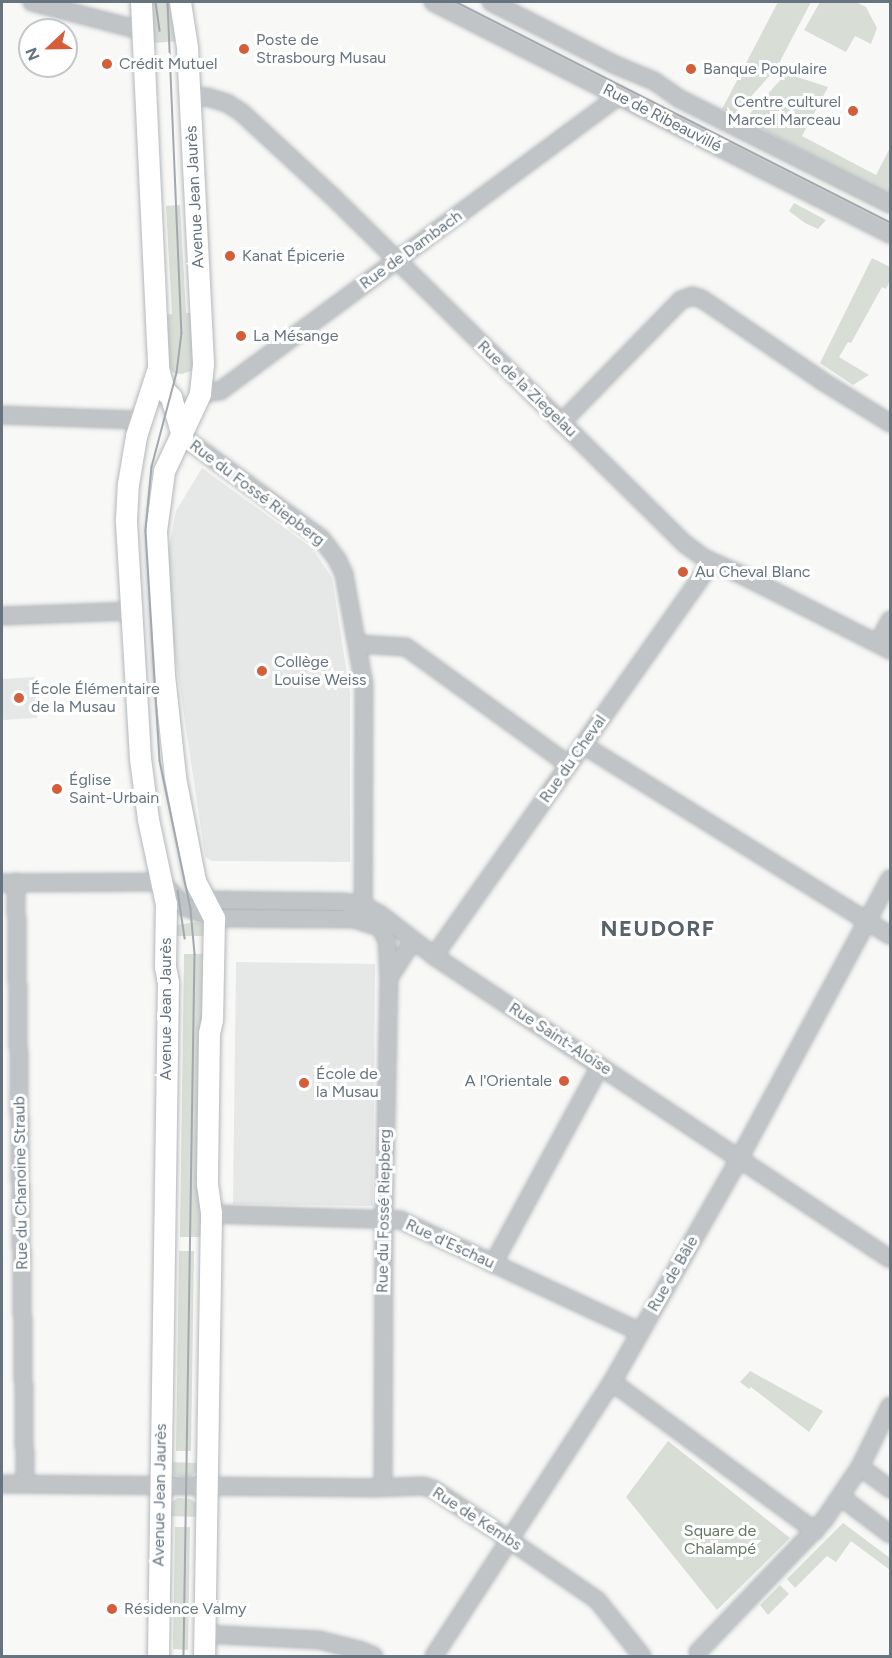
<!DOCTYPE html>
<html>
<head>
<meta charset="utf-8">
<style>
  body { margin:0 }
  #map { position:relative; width:892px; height:1658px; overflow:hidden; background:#f8f8f6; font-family:Figtree,sans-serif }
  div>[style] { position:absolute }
  .built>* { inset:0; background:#e6e7e7 }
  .green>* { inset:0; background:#d8ddd6 }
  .roads { filter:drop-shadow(0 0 2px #b4b8bc) drop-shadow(0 0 2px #b4b8bc) }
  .minor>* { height:16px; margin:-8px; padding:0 8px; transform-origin:8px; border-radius:8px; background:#c0c4c7 }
  .major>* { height:21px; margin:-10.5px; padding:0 10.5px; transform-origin:10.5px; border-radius:10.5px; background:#fff }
  .tram>* { height:1.5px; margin:-0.75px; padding:0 0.75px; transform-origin:0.75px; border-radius:0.75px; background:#a2a8ad }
  .dots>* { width:16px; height:16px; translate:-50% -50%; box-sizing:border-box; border:3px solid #fff; border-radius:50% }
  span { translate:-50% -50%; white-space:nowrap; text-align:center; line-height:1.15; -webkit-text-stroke:6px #fff; paint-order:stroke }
  .poi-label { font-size:16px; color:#66747f }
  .left { translate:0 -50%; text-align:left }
  .right { translate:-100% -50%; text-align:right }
  .street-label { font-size:16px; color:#66747f }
  .park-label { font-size:16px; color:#687764 }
  .district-label { font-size:22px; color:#57626a; font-weight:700; letter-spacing:1.5px }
  .frame { position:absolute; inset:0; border:3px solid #66747f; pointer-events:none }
  .north { position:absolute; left:18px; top:18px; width:60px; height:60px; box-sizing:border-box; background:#fff; border:2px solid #c2c7cc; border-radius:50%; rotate:248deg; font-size:16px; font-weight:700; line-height:24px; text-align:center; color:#66747f }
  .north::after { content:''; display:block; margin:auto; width:21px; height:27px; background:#d45d3a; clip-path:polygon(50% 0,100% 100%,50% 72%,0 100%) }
</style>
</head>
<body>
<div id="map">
  <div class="built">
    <i style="clip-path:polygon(202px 468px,312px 548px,332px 578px,350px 693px,350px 862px,211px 861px,205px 856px,173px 641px,168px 553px,176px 511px)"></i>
    <i style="clip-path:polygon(35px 677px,37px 718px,2px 720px,2px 679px)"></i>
    <i style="clip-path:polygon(236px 962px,375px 964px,373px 1206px,233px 1204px)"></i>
  </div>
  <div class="green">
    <i style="clip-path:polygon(149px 2px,173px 2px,180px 41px,152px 43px)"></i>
    <i style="clip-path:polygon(778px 2px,811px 2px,776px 69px,734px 115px,722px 109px)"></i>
    <i style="clip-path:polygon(820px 2px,856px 2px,866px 7px,877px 28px,871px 44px,855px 36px,846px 52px,804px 30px)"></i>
    <i style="clip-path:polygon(791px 75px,828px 87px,802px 136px,876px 175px,890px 148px,890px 196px,744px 120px,783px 77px)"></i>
    <i style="clip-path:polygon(794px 203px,826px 220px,818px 229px,805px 223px,789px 211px)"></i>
    <i style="clip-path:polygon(180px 205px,186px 313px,193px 313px,194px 370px,182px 374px,174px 373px,167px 365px,165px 315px,172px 314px,166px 206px)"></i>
    <i style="clip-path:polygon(872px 258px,890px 267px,890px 280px,886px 289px,882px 287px,851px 343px,848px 342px,839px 357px,869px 375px,853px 385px,820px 363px)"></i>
    <i style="clip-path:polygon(196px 922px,203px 925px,206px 936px,177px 936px,177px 925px)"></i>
    <i style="clip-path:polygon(184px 954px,206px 954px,202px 1237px,180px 1237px)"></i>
    <i style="clip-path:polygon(179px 1251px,194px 1251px,191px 1451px,176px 1451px)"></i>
    <i style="clip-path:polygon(750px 1371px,823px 1411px,809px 1432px,751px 1387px,749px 1389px,740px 1382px)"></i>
    <i style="clip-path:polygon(668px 1441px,790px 1538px,717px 1610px,626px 1497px)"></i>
    <i style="clip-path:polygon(168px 1462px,200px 1463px,197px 1472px,190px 1477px,174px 1475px)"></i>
    <i style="clip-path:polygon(178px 1498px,190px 1499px,197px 1503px,199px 1517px,168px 1516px,170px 1503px)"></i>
    <i style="clip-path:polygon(843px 1523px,890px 1558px,890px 1570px,851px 1541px,836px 1562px,827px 1556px,795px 1588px,787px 1579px)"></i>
    <i style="clip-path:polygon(175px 1527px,190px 1527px,188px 1650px,173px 1649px)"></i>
    <i style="clip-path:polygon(780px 1585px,789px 1594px,768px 1615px,760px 1605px)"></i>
  </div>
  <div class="roads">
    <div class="minor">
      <i style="left:32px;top:2px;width:115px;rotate:14.6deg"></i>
      <i style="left:433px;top:2px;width:513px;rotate:26.92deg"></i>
      <i style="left:491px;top:2px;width:137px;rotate:26.9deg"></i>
      <i style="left:613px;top:64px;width:44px;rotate:22.5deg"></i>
      <i style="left:654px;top:81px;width:29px;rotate:35deg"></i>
      <i style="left:678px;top:98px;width:237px;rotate:26.6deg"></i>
      <i style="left:190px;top:96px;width:17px;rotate:3deg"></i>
      <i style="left:207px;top:97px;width:21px;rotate:17deg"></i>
      <i style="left:227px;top:103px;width:17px;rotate:33deg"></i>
      <i style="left:241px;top:112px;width:124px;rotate:42.7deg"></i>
      <i style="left:332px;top:196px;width:496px;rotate:44.6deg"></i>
      <i style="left:685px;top:544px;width:24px;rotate:36deg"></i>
      <i style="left:704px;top:558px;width:44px;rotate:24.2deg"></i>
      <i style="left:744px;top:576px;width:164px;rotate:26.9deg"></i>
      <i style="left:200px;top:394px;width:20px;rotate:-9deg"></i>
      <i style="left:220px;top:391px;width:495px;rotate:-36.5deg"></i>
      <i style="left:2px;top:415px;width:139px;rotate:2.1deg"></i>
      <i style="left:561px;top:423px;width:172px;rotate:-45.7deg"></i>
      <i style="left:681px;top:300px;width:12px;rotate:-20deg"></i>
      <i style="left:692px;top:296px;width:10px;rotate:17deg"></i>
      <i style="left:702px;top:299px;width:145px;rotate:34.3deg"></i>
      <i style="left:822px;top:381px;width:80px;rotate:31.7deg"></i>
      <i style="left:182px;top:436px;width:172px;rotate:36.3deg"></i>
      <i style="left:321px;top:538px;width:26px;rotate:53deg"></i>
      <i style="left:337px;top:559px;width:17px;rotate:65deg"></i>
      <i style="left:344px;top:574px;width:112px;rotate:79.7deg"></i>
      <i style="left:364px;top:684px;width:236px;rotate:90.2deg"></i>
      <i style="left:2px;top:616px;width:129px;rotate:-2.2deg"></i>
      <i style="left:878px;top:643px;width:26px;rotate:-62deg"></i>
      <i style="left:357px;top:644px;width:49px;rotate:3.5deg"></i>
      <i style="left:406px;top:647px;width:201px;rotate:35.9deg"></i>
      <i style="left:583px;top:745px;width:361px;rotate:31.8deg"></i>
      <i style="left:16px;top:882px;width:602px;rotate:89.14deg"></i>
      <i style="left:2px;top:883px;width:160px;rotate:-0.4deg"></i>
      <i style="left:162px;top:882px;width:34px;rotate:47deg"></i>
      <i style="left:185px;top:907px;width:31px;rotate:21deg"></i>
      <i style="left:214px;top:918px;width:140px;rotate:0.4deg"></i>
      <i style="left:354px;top:919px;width:20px;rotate:18deg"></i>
      <i style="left:205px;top:900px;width:137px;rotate:0.8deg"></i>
      <i style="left:342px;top:902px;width:21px;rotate:8deg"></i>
      <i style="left:363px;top:905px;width:21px;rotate:29deg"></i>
      <i style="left:381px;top:915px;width:67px;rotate:37.7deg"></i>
      <i style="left:434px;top:956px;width:547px;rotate:33.6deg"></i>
      <i style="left:381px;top:929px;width:13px;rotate:63deg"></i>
      <i style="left:387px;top:941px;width:37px;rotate:87deg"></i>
      <i style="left:389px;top:978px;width:240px;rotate:91.2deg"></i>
      <i style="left:384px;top:1218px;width:268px;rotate:90.2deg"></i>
      <i style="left:434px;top:956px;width:482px;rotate:-54.8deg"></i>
      <i style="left:389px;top:978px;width:43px;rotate:-57.4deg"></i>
      <i style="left:211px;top:1214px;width:189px;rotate:1.8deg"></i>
      <i style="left:400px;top:1220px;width:265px;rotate:25deg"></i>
      <i style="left:493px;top:1264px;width:225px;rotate:-61.6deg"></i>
      <i style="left:612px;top:1382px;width:252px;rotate:36.3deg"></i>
      <i style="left:860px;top:1467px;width:37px;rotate:36deg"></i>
      <i style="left:2px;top:1484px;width:369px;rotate:0.6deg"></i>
      <i style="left:371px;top:1488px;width:52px;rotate:-2.2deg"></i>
      <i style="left:423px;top:1486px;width:10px;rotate:17deg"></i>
      <i style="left:433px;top:1489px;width:67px;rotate:33.5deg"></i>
      <i style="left:489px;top:1526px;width:131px;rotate:34.4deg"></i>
      <i style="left:597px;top:1600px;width:72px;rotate:51.2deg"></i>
      <i style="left:841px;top:1497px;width:61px;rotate:37.1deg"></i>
      <i style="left:204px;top:1634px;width:115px;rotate:3deg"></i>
      <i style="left:319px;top:1640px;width:41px;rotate:14deg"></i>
      <i style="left:359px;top:1650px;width:16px;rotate:22deg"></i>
      <i style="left:698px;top:1652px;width:182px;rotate:-46.3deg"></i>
      <i style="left:824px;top:1520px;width:64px;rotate:-55.8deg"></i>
      <i style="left:860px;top:1467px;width:68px;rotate:-63.8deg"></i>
      <i style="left:434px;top:1656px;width:327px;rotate:-57deg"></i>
      <i style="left:612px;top:1382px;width:257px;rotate:-60.3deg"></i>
      <i style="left:739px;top:1159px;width:318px;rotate:-61.7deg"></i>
    </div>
    <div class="major">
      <i style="left:141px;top:2px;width:366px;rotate:87.3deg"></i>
      <i style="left:158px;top:368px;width:23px;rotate:75deg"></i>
      <i style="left:164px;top:390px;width:10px;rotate:45deg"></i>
      <i style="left:171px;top:397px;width:41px;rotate:74.2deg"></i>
      <i style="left:180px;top:2px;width:46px;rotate:81.2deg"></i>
      <i style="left:187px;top:47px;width:317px;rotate:87.1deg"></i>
      <i style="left:203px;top:364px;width:30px;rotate:96deg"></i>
      <i style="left:200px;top:394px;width:85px;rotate:115.1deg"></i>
      <i style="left:164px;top:471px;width:61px;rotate:97.6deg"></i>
      <i style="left:156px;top:531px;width:144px;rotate:86.8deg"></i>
      <i style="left:164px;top:675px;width:103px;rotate:83.8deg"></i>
      <i style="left:175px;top:777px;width:106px;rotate:79.1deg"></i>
      <i style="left:195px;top:881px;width:42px;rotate:62.8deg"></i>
      <i style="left:214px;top:918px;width:101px;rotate:91.1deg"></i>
      <i style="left:212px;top:1019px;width:14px;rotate:102deg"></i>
      <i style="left:209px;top:1033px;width:151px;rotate:90.8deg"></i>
      <i style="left:207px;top:1184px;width:30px;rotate:82deg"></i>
      <i style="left:211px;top:1214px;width:442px;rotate:90.9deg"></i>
      <i style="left:158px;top:1656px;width:674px;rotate:-89.15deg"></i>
      <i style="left:168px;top:982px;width:15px;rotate:-101deg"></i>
      <i style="left:165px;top:967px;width:63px;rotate:-89.1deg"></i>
      <i style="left:166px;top:904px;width:87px;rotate:-102deg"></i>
      <i style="left:148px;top:819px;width:62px;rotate:-97.5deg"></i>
      <i style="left:140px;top:758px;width:239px;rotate:-93.4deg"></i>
      <i style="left:126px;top:519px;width:35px;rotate:-87deg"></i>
      <i style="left:128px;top:484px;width:49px;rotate:-80.5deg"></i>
      <i style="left:136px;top:436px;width:71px;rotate:-72.1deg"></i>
    </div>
  </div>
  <div class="tram">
    <i style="left:156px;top:2px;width:29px;rotate:82deg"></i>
    <i style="left:168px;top:2px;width:331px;rotate:87.6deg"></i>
    <i style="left:182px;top:333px;width:40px;rotate:97.1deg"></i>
    <i style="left:177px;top:373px;width:97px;rotate:104.9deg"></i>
    <i style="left:152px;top:467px;width:64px;rotate:95.4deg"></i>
    <i style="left:146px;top:531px;width:230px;rotate:86.5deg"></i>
    <i style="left:160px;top:761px;width:152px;rotate:78.2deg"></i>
    <i style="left:191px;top:910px;width:44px;rotate:84.8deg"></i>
    <i style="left:195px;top:954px;width:702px;rotate:90.9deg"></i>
    <i style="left:456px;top:2px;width:487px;rotate:26.9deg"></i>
    <i style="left:178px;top:891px;width:48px;rotate:81.5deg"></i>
  </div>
  <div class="dots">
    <i style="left:244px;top:49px;background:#d45d3a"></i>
    <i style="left:107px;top:64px;background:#d45d3a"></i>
    <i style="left:691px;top:69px;background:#d45d3a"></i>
    <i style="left:853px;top:111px;background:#d45d3a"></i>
    <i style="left:230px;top:256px;background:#d45d3a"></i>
    <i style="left:241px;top:336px;background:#d45d3a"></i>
    <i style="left:683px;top:572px;background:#d45d3a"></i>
    <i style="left:262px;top:671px;background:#d45d3a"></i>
    <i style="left:19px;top:698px;background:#d45d3a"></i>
    <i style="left:57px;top:789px;background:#d45d3a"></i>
    <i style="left:564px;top:1081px;background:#d45d3a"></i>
    <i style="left:304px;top:1083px;background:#d45d3a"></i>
    <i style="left:112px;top:1609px;background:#d45d3a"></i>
  </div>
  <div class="poi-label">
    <span class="left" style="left:256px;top:49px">Poste de<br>Strasbourg Musau</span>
    <span class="left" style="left:119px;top:64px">Crédit Mutuel</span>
    <span class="left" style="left:703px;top:69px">Banque Populaire</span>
    <span class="right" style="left:841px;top:111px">Centre culturel<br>Marcel Marceau</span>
    <span class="left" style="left:242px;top:256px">Kanat Épicerie</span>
    <span class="left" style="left:253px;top:336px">La Mésange</span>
    <span class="left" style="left:695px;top:572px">Au Cheval Blanc</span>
    <span class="left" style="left:274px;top:671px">Collège<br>Louise Weiss</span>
    <span class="left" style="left:31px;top:698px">École Élémentaire<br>de la Musau</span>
    <span class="left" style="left:69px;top:789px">Église<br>Saint-Urbain</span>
    <span class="left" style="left:316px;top:1083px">École de<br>la Musau</span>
    <span class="right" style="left:552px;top:1081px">A l'Orientale</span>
    <span class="left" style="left:124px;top:1609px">Résidence Valmy</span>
  </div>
  <div class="street-label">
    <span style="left:662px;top:118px;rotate:27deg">Rue de Ribeauvillé</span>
    <span style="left:195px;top:197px;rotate:-93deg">Avenue Jean Jaurès</span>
    <span style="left:411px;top:250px;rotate:-36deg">Rue de Dambach</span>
    <span style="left:527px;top:389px;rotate:44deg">Rue de la Ziegelau</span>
    <span style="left:257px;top:493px;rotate:37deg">Rue du Fossé Riepberg</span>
    <span style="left:573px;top:759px;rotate:-55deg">Rue du Cheval</span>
    <span style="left:166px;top:1009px;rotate:-90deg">Avenue Jean Jaurès</span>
    <span style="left:560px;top:1039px;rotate:33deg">Rue Saint-Aloïse</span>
    <span style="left:21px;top:1183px;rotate:-91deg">Rue du Chanoine Straub</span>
    <span style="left:384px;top:1211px;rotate:-89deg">Rue du Fossé Riepberg</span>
    <span style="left:450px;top:1244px;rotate:25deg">Rue d'Eschau</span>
    <span style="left:673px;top:1274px;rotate:-60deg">Rue de Bâle</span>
    <span style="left:160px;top:1495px;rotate:-89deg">Avenue Jean Jaurès</span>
    <span style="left:477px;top:1519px;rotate:33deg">Rue de Kembs</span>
  </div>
  <div class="park-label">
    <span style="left:720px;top:1540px">Square de<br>Chalampé</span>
  </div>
  <div class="district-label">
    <span style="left:658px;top:929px">NEUDORF</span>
  </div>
  <div class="frame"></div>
  <div class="north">N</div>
</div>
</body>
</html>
